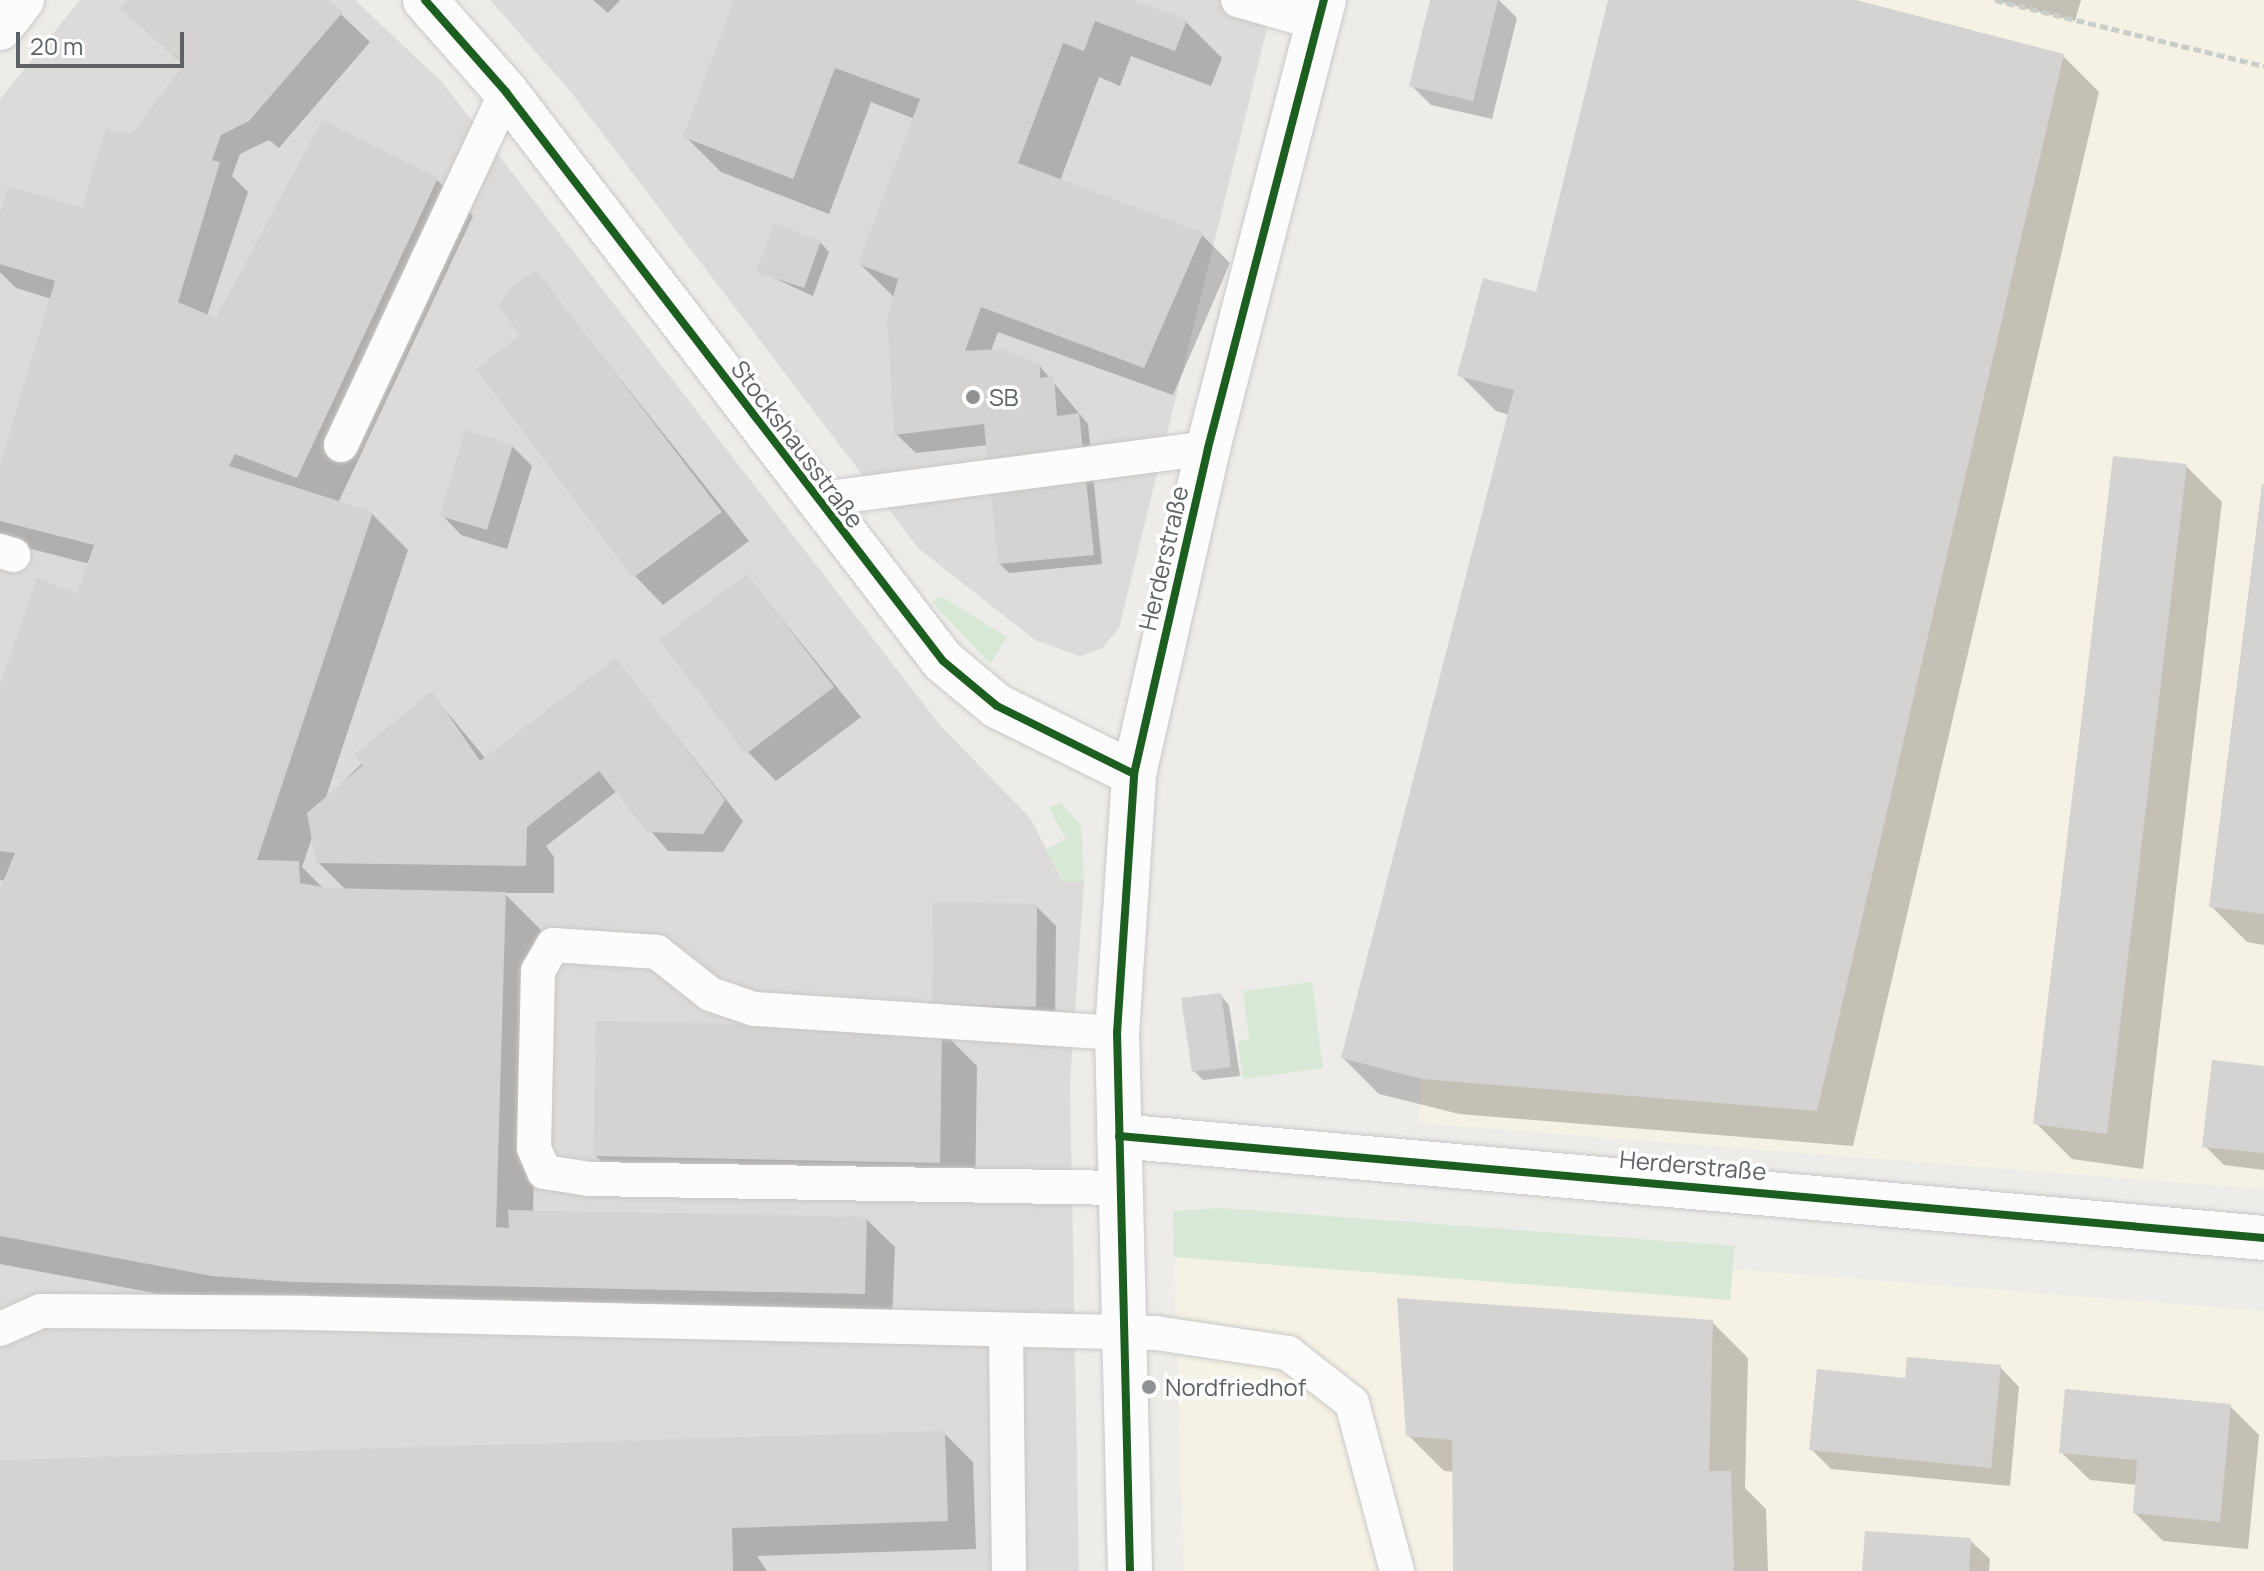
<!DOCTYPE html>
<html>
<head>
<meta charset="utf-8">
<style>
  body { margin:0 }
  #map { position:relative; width:2264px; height:1571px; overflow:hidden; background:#edece9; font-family:Manrope,sans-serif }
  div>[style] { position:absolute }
  .commercial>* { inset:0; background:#f5f1e4 }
  .industrial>* { inset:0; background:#dddbd9 }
  .green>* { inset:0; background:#d8e8d6 }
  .shadow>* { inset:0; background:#0003 }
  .building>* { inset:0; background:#d4d3d2 }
  .path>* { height:5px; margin-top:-2.5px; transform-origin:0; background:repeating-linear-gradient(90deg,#cacecb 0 8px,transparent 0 12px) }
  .roads { filter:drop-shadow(0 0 2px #c8c8c8) drop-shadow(0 0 2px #c8c8c8) }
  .lane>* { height:34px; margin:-17px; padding:0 17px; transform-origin:17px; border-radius:17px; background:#fcfcfc }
  .street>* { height:44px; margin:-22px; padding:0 22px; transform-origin:22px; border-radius:22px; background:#fcfcfc }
  .cycleway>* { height:8px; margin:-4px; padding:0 4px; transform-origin:4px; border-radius:4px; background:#1b5e20 }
  .dots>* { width:22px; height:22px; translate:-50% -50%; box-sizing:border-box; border:4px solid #fff; border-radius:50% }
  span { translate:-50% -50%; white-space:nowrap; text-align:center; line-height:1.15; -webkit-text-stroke:7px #fff; paint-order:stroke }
  .poi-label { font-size:24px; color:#5e6266 }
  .left { translate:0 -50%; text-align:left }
  .street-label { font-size:24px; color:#5e6266 }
  .scale { position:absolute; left:16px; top:32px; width:168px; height:36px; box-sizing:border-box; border:4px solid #5e6266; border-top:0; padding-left:10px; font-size:24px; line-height:28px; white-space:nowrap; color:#5e6266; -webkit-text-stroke:6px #fff; paint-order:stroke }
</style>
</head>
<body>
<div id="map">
  <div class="commercial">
    <i style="clip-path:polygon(1696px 0,2264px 0,2264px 1189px,1419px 1123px,1422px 1079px)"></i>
    <i style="clip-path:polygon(1174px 1257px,1729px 1300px,1732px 1269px,2264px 1311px,2264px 1571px,1184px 1571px)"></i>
  </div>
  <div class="industrial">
    <i style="clip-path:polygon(80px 0,355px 0,442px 82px,940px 725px,1031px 819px,1062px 881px,1084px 881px,1070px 1083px,1079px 1571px,0 1571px,0 99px)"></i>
    <i style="clip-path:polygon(490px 0,1274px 0,1119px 628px,1102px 648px,1080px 656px,1035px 640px,918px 548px,570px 91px)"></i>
  </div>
  <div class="green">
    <i style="clip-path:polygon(941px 596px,1007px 637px,990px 664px,932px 602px)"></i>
    <i style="clip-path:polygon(1060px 802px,1081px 825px,1084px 881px,1063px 881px,1046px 850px,1066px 839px,1049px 808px)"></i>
    <i style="clip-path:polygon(1312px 982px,1323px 1068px,1243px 1079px,1238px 1042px,1249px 1039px,1243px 991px)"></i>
    <i style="clip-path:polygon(1220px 1208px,1735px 1246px,1730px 1300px,1174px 1257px,1173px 1211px)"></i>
  </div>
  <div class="shadow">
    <i style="clip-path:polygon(evenodd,130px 0,326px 0,370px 42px,279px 148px,269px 140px,240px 154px,232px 176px,248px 192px,207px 316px,217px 320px,437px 180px,473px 216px,338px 503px,372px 514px,408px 550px,325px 800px,432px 694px,486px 759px,616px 660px,743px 821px,723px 852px,668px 851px,617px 791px,546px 846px,554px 857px,554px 893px,504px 893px,541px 930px,533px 1212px,866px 1219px,895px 1247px,892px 1321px,250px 1311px,0 1264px,0 891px,9px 882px,0 880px,0 688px,79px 596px,90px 564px,0 541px,0 472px,52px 299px,16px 288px,0 272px,0 220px,84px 211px,185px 66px,123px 9px,130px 0,313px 835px,318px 862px,346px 890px,324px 889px,302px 867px,313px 835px)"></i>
    <i style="clip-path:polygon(593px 0,620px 0,608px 13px)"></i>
    <i style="clip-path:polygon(736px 0,1127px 0,1186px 22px,1222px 58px,1211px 86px,1131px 56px,1120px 86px,1099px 77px,1060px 181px,1202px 235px,1230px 263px,1173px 395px,998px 332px,991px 351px,1039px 365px,1088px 424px,1102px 564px,1009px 573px,999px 563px,988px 445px,916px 453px,896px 434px,895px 298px,860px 264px,915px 119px,871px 102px,829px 214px,721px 172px,685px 136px)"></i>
    <i style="clip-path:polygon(1432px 0,1499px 0,1517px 18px,1492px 119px,1431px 105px,1411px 85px)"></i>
    <i style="clip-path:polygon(1610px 0,1848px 0,2063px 56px,2099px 92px,1853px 1146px,1459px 1114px,1379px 1094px,1343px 1058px,1510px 415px,1496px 411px,1460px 375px,1537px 294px)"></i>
    <i style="clip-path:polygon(1993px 0,2081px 0,2075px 21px)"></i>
    <i style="clip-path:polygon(820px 242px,829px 252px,813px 296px,759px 271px)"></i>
    <i style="clip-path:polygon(535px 272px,749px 541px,663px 605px,635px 576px,523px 335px)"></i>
    <i style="clip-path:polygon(512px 446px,532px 466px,507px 549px,461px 535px,442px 515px)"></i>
    <i style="clip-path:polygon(2186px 466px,2222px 502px,2143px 1169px,2072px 1159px,2036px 1123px)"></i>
    <i style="clip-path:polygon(2264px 484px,2264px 945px,2247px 942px,2211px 906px)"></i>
    <i style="clip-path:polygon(747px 576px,861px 717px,776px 781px,748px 752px)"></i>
    <i style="clip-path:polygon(1036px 906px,1056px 926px,1055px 1025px,934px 1003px)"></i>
    <i style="clip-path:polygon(1220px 995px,1229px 1005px,1240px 1076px,1203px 1080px,1194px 1071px)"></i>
    <i style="clip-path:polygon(941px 1030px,977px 1066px,975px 1198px,631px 1191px,595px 1155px)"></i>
    <i style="clip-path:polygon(2264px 1068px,2264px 1170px,2224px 1165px,2205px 1146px)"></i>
    <i style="clip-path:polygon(1712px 1322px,1748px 1358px,1745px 1488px,1766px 1509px,1768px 1571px,1457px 1571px,1455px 1472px,1444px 1471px,1408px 1435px)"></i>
    <i style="clip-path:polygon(2000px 1367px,2019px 1387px,2010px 1486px,1831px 1469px,1812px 1450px)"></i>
    <i style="clip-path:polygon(2230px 1406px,2259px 1435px,2248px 1549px,2163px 1541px,2135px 1513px,2137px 1485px,2090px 1480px,2061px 1452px)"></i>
    <i style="clip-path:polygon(944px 1433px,973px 1462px,976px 1549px,757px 1556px,767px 1571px,0 1571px,0 1461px)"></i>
    <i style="clip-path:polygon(1970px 1540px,1990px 1559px,1989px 1571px,1864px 1571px)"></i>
  </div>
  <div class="building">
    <i style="clip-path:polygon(128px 0,329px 0,343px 12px,249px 121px,221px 135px,212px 160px,220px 162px,178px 302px,216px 318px,322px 120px,438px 178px,297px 478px,235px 454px,229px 466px,373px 512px,257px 860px,299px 861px,300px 883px,327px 888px,506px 892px,496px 1227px,509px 1228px,508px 1210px,867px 1217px,865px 1294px,292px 1282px,212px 1276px,0 1236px,0 889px,15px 853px,0 851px,0 685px,37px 578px,77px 594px,94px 545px,0 521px,0 465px,55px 281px,0 264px,0 213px,8px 186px,82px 208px,106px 128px,131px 135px,184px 64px,120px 9px)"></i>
    <i style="clip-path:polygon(734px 0,1133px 0,1187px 20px,1175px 51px,1095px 21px,1084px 51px,1063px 43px,1018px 163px,1203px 233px,1144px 368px,981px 307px,965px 351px,1000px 349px,1040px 364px,1040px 378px,1054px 376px,1057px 416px,1079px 413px,1094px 555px,998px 564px,984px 424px,894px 435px,887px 319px,898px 279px,858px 264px,920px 99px,835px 68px,793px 179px,683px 137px)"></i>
    <i style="clip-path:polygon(1430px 0,1498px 0,1473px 101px,1409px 86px)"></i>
    <i style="clip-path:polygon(1608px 0,1856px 0,2064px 54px,1817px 1111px,1422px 1079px,1341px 1058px,1514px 390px,1457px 376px,1483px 278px,1536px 292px)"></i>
    <i style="clip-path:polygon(774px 223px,821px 241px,804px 288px,756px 272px)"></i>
    <i style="clip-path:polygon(536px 270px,722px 512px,633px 578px,476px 369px,520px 335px,499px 306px,509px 288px)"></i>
    <i style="clip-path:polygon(465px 430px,513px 445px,487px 530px,440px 516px)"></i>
    <i style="clip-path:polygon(2113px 456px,2187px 464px,2107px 1134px,2033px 1124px)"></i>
    <i style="clip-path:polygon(2262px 484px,2264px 484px,2264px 914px,2209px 907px)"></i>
    <i style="clip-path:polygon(747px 574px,834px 687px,746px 754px,659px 640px)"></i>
    <i style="clip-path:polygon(616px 658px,725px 800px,703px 834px,647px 832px,599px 771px,527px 827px,526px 866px,316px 863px,307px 813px,363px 765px,355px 754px,432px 691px,480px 761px)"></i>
    <i style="clip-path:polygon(933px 902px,1037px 904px,1036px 1007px,932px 1004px)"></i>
    <i style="clip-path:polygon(1221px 993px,1231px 1067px,1192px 1072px,1181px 998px)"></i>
    <i style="clip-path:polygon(596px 1021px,942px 1028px,940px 1163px,593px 1156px)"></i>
    <i style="clip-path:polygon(2212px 1060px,2264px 1066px,2264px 1153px,2202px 1147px)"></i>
    <i style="clip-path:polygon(1397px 1298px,1713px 1320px,1709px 1471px,1731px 1471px,1734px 1571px,1453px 1571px,1452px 1440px,1406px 1436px)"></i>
    <i style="clip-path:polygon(1907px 1357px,2001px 1365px,1991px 1468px,1809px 1450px,1817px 1369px,1905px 1378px)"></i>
    <i style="clip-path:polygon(2065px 1389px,2231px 1404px,2220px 1522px,2133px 1513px,2137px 1460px,2059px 1453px)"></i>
    <i style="clip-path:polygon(945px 1431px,948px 1521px,732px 1528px,733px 1571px,0 1571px,0 1460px)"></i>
    <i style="clip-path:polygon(1865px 1531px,1971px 1538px,1969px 1571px,1862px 1571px)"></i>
  </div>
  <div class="path">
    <i style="left:1995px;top:0;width:277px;rotate:13.8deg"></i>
  </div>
  <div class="roads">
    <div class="lane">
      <i style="left:1238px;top:0;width:83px;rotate:16deg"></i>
      <i style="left:341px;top:445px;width:390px;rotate:-64.9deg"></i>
      <i style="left:814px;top:500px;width:397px;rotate:-7.5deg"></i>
      <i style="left:0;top:551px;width:14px;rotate:17deg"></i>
      <i style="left:1117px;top:1033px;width:364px;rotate:-176.2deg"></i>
      <i style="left:754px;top:1009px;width:46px;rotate:-161.2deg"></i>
      <i style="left:710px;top:994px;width:68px;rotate:-141.6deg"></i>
      <i style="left:657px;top:952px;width:104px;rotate:-176.1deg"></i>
      <i style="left:553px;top:945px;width:30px;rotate:120deg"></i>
      <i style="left:538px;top:971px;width:177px;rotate:91.3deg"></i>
      <i style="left:534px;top:1148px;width:26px;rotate:67deg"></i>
      <i style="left:544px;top:1172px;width:47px;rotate:8.7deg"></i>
      <i style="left:590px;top:1179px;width:530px;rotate:0.97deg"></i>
      <i style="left:0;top:1329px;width:45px;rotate:-23.7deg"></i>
      <i style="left:41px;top:1311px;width:265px;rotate:0.4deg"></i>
      <i style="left:306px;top:1313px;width:850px;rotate:1.35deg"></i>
      <i style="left:1156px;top:1333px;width:134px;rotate:8.6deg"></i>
      <i style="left:1288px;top:1353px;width:81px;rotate:38deg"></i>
      <i style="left:1352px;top:1403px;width:174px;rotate:75deg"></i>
      <i style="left:1006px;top:1334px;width:237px;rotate:89.3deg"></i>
    </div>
    <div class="street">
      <i style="left:425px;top:0;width:123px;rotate:48.6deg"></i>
      <i style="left:506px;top:92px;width:717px;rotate:52.48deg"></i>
      <i style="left:943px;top:661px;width:70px;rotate:39.8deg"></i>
      <i style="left:997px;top:706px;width:153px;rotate:26.4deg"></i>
      <i style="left:0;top:28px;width:36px;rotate:-52deg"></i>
      <i style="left:1119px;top:1136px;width:1150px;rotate:5.09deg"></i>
      <i style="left:1130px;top:1571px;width:538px;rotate:-91.38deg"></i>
      <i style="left:1117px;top:1033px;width:260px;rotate:-86.2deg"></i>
      <i style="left:1134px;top:774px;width:334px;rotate:-77.2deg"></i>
      <i style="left:1208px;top:448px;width:463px;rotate:-75.5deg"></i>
    </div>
  </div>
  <div class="cycleway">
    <i style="left:425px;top:0;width:123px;rotate:48.6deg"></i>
    <i style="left:506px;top:92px;width:717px;rotate:52.48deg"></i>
    <i style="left:943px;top:661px;width:70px;rotate:39.8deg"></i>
    <i style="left:997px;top:706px;width:153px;rotate:26.4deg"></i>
    <i style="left:1119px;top:1136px;width:1150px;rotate:5.09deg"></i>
    <i style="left:1130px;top:1571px;width:538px;rotate:-91.38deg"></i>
    <i style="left:1117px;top:1033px;width:260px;rotate:-86.2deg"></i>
    <i style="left:1134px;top:774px;width:334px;rotate:-77.2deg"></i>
    <i style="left:1208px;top:448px;width:463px;rotate:-75.5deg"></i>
  </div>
  <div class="dots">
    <i style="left:973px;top:397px;background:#909294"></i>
    <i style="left:1149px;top:1387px;background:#909294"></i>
  </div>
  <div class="poi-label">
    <span class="left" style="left:989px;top:397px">SB</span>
    <span class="left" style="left:1165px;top:1387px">Nordfriedhof</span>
  </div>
  <div class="street-label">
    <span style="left:798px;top:444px;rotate:53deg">Stockshausstraße</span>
    <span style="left:1163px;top:558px;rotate:-77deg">Herderstraße</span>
    <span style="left:1693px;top:1165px;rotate:5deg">Herderstraße</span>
  </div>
  <div class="scale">20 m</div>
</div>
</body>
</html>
